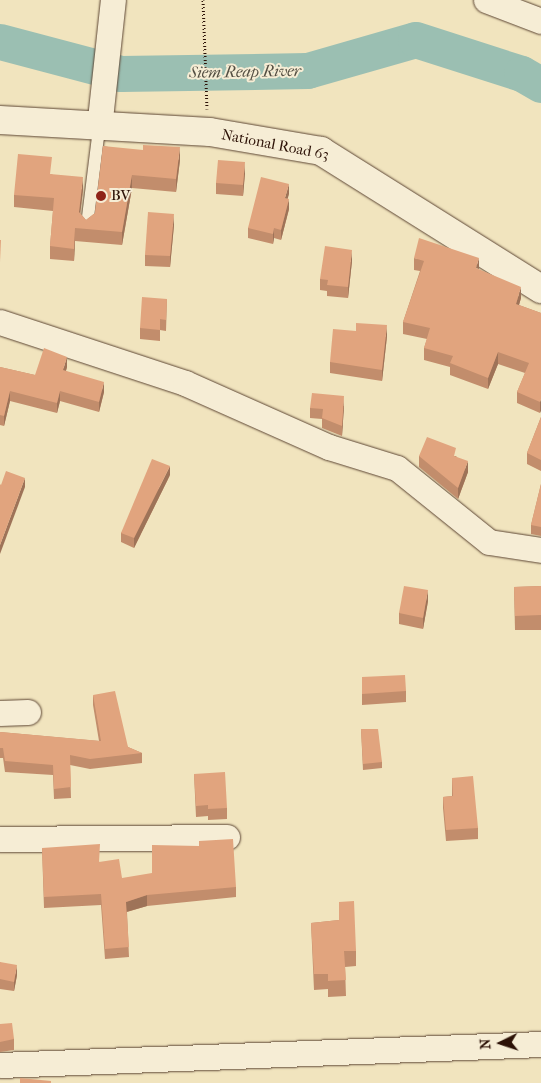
<!DOCTYPE html>
<html>
<head>
<meta charset="utf-8">
<style>
  body { margin:0 }
  #map { position:relative; width:541px; height:1083px; overflow:hidden; background:#f1e4be; font-family:"IM FELL French Canon",serif }
  div>[style] { position:absolute }
  .river>* { height:36px; margin:-18px; padding:0 18px; transform-origin:18px; border-radius:18px; background:#9bbfb2 }
  .path>* { height:3px; margin-top:-1.5px; transform-origin:0; background:repeating-linear-gradient(90deg,#2c1106 0 1px,transparent 0 3.5px) }
  .roads { filter:drop-shadow(0 0 1px #5d4634) drop-shadow(0 0 1px #5d4634) }
  .lane>* { height:12px; margin:-6px; padding:0 6px; transform-origin:6px; border-radius:6px; background:#f6edd5 }
  .street>* { height:25px; margin:-12.5px; padding:0 12.5px; transform-origin:12.5px; border-radius:12.5px; background:#f6edd5 }
  .secondary>* { height:28px; margin:-14px; padding:0 14px; transform-origin:14px; border-radius:14px; background:#f6edd5 }
  .wall>* { inset:0; background:#c28d6c }
  .shaded-wall>* { inset:0; background:#9e7358 }
  .building>* { inset:0; background:#e1a47e }
  .dots>* { width:14px; height:14px; translate:-50% -50%; box-sizing:border-box; border:2px solid #f6edd5; border-radius:50% }
  span { translate:-50% -50%; white-space:nowrap; text-align:center; line-height:1.15; -webkit-text-stroke:4px #f6edd5; paint-order:stroke }
  .street-label { font-size:15px; color:#2c1106 }
  .poi-label { font-size:15px; color:#2c1106 }
  .left { translate:0 -50%; text-align:left }
  .water-label { font-size:16px; color:#534e42; font-style:italic }
  .north { position:absolute; left:476px; top:1018px; width:50px; height:50px; -webkit-text-stroke:4px #f6edd5; paint-order:stroke; rotate:266deg; font-size:14px; font-weight:700; line-height:20px; text-align:center; color:#2c1106 }
  .north::after { content:''; display:block; margin:auto; width:18px; height:22px; background:#2c1106; clip-path:polygon(50% 0,100% 100%,50% 72%,0 100%) }
</style>
</head>
<body>
<div id="map">
  <div class="river">
    <i style="left:0;top:42px;width:125px;rotate:14.8deg"></i>
    <i style="left:121px;top:74px;width:187px;rotate:-0.9deg"></i>
    <i style="left:308px;top:71px;width:112px;rotate:-16deg"></i>
    <i style="left:416px;top:40px;width:111px;rotate:17.8deg"></i>
    <i style="left:522px;top:74px;width:22px;rotate:30deg"></i>
  </div>
  <div class="path">
    <i style="left:203px;top:0;width:109px;rotate:87.9deg"></i>
  </div>
  <div class="roads">
    <div class="lane">
      <i style="left:87px;top:225px;width:98px;rotate:-82.9deg"></i>
    </div>
    <div class="street">
      <i style="left:486px;top:0;width:59px;rotate:20.9deg"></i>
      <i style="left:99px;top:128px;width:129px;rotate:-83.8deg"></i>
      <i style="left:0;top:322px;width:195px;rotate:18.2deg"></i>
      <i style="left:185px;top:383px;width:158px;rotate:24deg"></i>
      <i style="left:329px;top:447px;width:71px;rotate:17.2deg"></i>
      <i style="left:397px;top:468px;width:118px;rotate:38.8deg"></i>
      <i style="left:489px;top:542px;width:53px;rotate:8.7deg"></i>
      <i style="left:0;top:713px;width:28px;rotate:-2deg"></i>
      <i style="left:0;top:839px;width:227px;rotate:-0.5deg"></i>
      <i style="left:0;top:1065px;width:541px;rotate:-2.22deg"></i>
    </div>
    <div class="secondary">
      <i style="left:0;top:120px;width:210px;rotate:3.3deg"></i>
      <i style="left:210px;top:132px;width:113px;rotate:9.7deg"></i>
      <i style="left:321px;top:151px;width:260px;rotate:32.1deg"></i>
    </div>
  </div>
  <div class="wall">
    <i style="clip-path:polygon(103px 146px,180px 160px,176px 192px,132px 188px,122px 245px,75px 241px,74px 261px,50px 259px,50px 246px,53px 211px,14px 207px,14px 195px,51px 174px,83px 190px,80px 213px,86px 220px,95px 213px)"></i>
    <i style="clip-path:polygon(245px 173px,243px 196px,216px 194px,216px 183px)"></i>
    <i style="clip-path:polygon(289px 194px,287px 198px,289px 209px,281px 240px,274px 238px,273px 244px,248px 238px,248px 228px)"></i>
    <i style="clip-path:polygon(174px 225px,170px 267px,145px 266px,145px 255px)"></i>
    <i style="clip-path:polygon(414px 258px,479px 270px,521px 298px,519px 305px,541px 313px,540px 413px,517px 403px,517px 392px,525px 373px,498px 364px,488px 389px,450px 375px,450px 367px,424px 360px,424px 348px,427px 339px,403px 334px,403px 322px,420px 271px,414px 270px)"></i>
    <i style="clip-path:polygon(352px 261px,348px 298px,327px 296px,327px 291px,320px 290px,320px 279px)"></i>
    <i style="clip-path:polygon(167px 299px,166px 331px,160px 330px,160px 341px,140px 339px,140px 328px)"></i>
    <i style="clip-path:polygon(387px 336px,382px 381px,330px 373px,330px 362px)"></i>
    <i style="clip-path:polygon(0 367px,35px 375px,67px 367px,66px 371px,104px 392px,99px 412px,60px 401px,57px 413px,10px 401px,4px 426px,0 425px)"></i>
    <i style="clip-path:polygon(344px 406px,342px 436px,322px 428px,322px 419px,310px 418px,310px 408px)"></i>
    <i style="clip-path:polygon(541px 417px,541px 471px,527px 464px,527px 453px)"></i>
    <i style="clip-path:polygon(419px 456px,456px 456px,468px 472px,458px 499px,419px 467px)"></i>
    <i style="clip-path:polygon(170px 475px,134px 548px,121px 542px,121px 533px)"></i>
    <i style="clip-path:polygon(541px 484px,541px 536px,531px 534px,531px 525px)"></i>
    <i style="clip-path:polygon(541px 586px,541px 630px,515px 630px,514px 587px)"></i>
    <i style="clip-path:polygon(428px 601px,423px 629px,399px 624px,399px 613px)"></i>
    <i style="clip-path:polygon(362px 677px,406px 691px,406px 702px,362px 705px)"></i>
    <i style="clip-path:polygon(93px 695px,128px 747px,142px 753px,142px 763px,90px 769px,70px 765px,71px 798px,54px 799px,53px 775px,5px 772px,3px 758px,0 758px,0 732px,99px 741px,93px 705px)"></i>
    <i style="clip-path:polygon(361px 729px,382px 762px,382px 768px,363px 770px)"></i>
    <i style="clip-path:polygon(194px 774px,227px 808px,227px 819px,208px 820px,208px 816px,196px 817px)"></i>
    <i style="clip-path:polygon(452px 778px,478px 828px,478px 839px,446px 841px,443px 808px,443px 797px,452px 796px)"></i>
    <i style="clip-path:polygon(42px 848px,100px 862px,122px 878px,236px 887px,236px 897px,147px 906px,127px 912px,129px 957px,105px 959px,101px 905px,44px 908px)"></i>
    <i style="clip-path:polygon(339px 902px,356px 951px,356px 966px,345px 967px,346px 996px,328px 997px,328px 989px,314px 990px,311px 923px,339px 920px)"></i>
    <i style="clip-path:polygon(0 962px,17px 975px,14px 991px,0 989px)"></i>
    <i style="clip-path:polygon(0 1024px,14px 1039px,14px 1050px,0 1052px)"></i>
  </div>
  <div class="shaded-wall">
    <i style="clip-path:polygon(180px 147px,180px 160px,176px 192px,176px 179px)"></i>
    <i style="clip-path:polygon(245px 162px,245px 173px,243px 196px,243px 185px)"></i>
    <i style="clip-path:polygon(132px 175px,132px 188px,122px 245px,122px 232px)"></i>
    <i style="clip-path:polygon(83px 177px,83px 190px,79px 224px,79px 212px)"></i>
    <i style="clip-path:polygon(289px 184px,289px 194px,285px 208px,285px 198px)"></i>
    <i style="clip-path:polygon(289px 199px,289px 209px,281px 240px,281px 230px)"></i>
    <i style="clip-path:polygon(174px 214px,174px 225px,170px 267px,170px 256px)"></i>
    <i style="clip-path:polygon(75px 228px,75px 241px,74px 261px,74px 249px)"></i>
    <i style="clip-path:polygon(274px 228px,274px 238px,273px 244px,273px 234px)"></i>
    <i style="clip-path:polygon(352px 250px,352px 261px,348px 298px,348px 287px)"></i>
    <i style="clip-path:polygon(479px 258px,479px 269px,476px 268px)"></i>
    <i style="clip-path:polygon(521px 287px,521px 298px,516px 315px,516px 304px)"></i>
    <i style="clip-path:polygon(387px 325px,387px 336px,382px 381px,382px 370px)"></i>
    <i style="clip-path:polygon(498px 352px,498px 364px,488px 389px,488px 378px)"></i>
    <i style="clip-path:polygon(67px 357px,67px 367px,63px 380px,63px 370px)"></i>
    <i style="clip-path:polygon(104px 382px,104px 392px,99px 412px,99px 402px)"></i>
    <i style="clip-path:polygon(10px 391px,10px 401px,4px 426px,4px 416px)"></i>
    <i style="clip-path:polygon(60px 391px,60px 401px,57px 413px,57px 403px)"></i>
    <i style="clip-path:polygon(344px 396px,344px 406px,342px 436px,342px 426px)"></i>
    <i style="clip-path:polygon(541px 399px,541px 411px,540px 413px,540px 402px)"></i>
    <i style="clip-path:polygon(468px 461px,468px 472px,458px 499px,458px 488px)"></i>
    <i style="clip-path:polygon(170px 466px,170px 475px,134px 548px,134px 538px)"></i>
    <i style="clip-path:polygon(25px 478px,25px 487px,0 554px,0 545px)"></i>
    <i style="clip-path:polygon(428px 590px,428px 601px,423px 629px,423px 618px)"></i>
    <i style="clip-path:polygon(147px 895px,147px 906px,126px 912px,126px 902px)"></i>
    <i style="clip-path:polygon(17px 965px,17px 975px,14px 991px,14px 982px)"></i>
  </div>
  <div class="building">
    <i style="clip-path:polygon(143px 145px,180px 147px,176px 179px,132px 175px,122px 232px,75px 228px,74px 249px,50px 246px,54px 198px,14px 195px,18px 154px,52px 157px,50px 174px,83px 177px,79px 212px,86px 220px,95px 213px,103px 146px,143px 150px)"></i>
    <i style="clip-path:polygon(218px 160px,245px 162px,243px 185px,216px 183px)"></i>
    <i style="clip-path:polygon(261px 177px,289px 184px,285px 198px,289px 199px,281px 230px,274px 228px,273px 234px,248px 228px)"></i>
    <i style="clip-path:polygon(148px 212px,174px 214px,170px 256px,145px 255px)"></i>
    <i style="clip-path:polygon(419px 238px,479px 258px,476px 268px,521px 287px,516px 304px,541px 313px,541px 399px,540px 402px,517px 392px,529px 363px,498px 352px,488px 378px,450px 363px,453px 356px,424px 348px,430px 328px,403px 322px,424px 261px,414px 258px)"></i>
    <i style="clip-path:polygon(0 240px,1px 240px,0 262px)"></i>
    <i style="clip-path:polygon(325px 246px,352px 250px,348px 287px,327px 285px,328px 280px,320px 279px)"></i>
    <i style="clip-path:polygon(142px 297px,167px 299px,166px 320px,160px 319px,160px 330px,140px 328px)"></i>
    <i style="clip-path:polygon(356px 323px,387px 325px,382px 370px,330px 362px,333px 329px,356px 331px)"></i>
    <i style="clip-path:polygon(44px 348px,67px 357px,63px 370px,104px 382px,99px 402px,60px 391px,57px 403px,10px 391px,4px 416px,0 415px,0 367px,35px 375px)"></i>
    <i style="clip-path:polygon(312px 393px,344px 396px,342px 426px,322px 418px,323px 409px,310px 408px)"></i>
    <i style="clip-path:polygon(541px 417px,541px 460px,527px 453px)"></i>
    <i style="clip-path:polygon(427px 437px,456px 448px,454px 456px,468px 461px,458px 488px,419px 456px)"></i>
    <i style="clip-path:polygon(152px 459px,170px 466px,134px 538px,121px 533px)"></i>
    <i style="clip-path:polygon(6px 471px,25px 478px,0 545px,0 484px,1px 485px)"></i>
    <i style="clip-path:polygon(541px 484px,541px 527px,531px 525px)"></i>
    <i style="clip-path:polygon(404px 586px,428px 590px,423px 618px,399px 613px)"></i>
    <i style="clip-path:polygon(541px 586px,541px 615px,515px 616px,514px 587px)"></i>
    <i style="clip-path:polygon(405px 675px,406px 691px,362px 694px,362px 677px)"></i>
    <i style="clip-path:polygon(115px 691px,128px 747px,142px 753px,90px 759px,70px 755px,71px 787px,54px 789px,53px 765px,5px 761px,3px 748px,0 748px,0 732px,101px 741px,93px 695px)"></i>
    <i style="clip-path:polygon(361px 729px,378px 729px,382px 762px,363px 764px)"></i>
    <i style="clip-path:polygon(225px 772px,227px 808px,208px 809px,208px 805px,196px 806px,194px 774px)"></i>
    <i style="clip-path:polygon(473px 776px,478px 828px,446px 830px,443px 797px,453px 796px,452px 778px)"></i>
    <i style="clip-path:polygon(233px 839px,236px 887px,147px 895px,126px 902px,129px 947px,105px 949px,101px 894px,44px 897px,42px 848px,100px 844px,99px 862px,119px 859px,122px 878px,152px 873px,152px 845px,199px 846px,199px 841px)"></i>
    <i style="clip-path:polygon(354px 901px,356px 951px,344px 951px,346px 980px,328px 981px,328px 974px,314px 974px,311px 923px,339px 920px,339px 902px)"></i>
    <i style="clip-path:polygon(0 962px,17px 965px,14px 982px,0 979px)"></i>
    <i style="clip-path:polygon(12px 1023px,14px 1039px,0 1042px,0 1024px)"></i>
    <i style="clip-path:polygon(20px 1078px,51px 1081px,51px 1083px,20px 1083px)"></i>
  </div>
  <div class="dots">
    <i style="left:101px;top:196px;background:#8f2418"></i>
  </div>
  <div class="street-label">
    <span style="left:275px;top:145px;rotate:11deg">National Road 63</span>
  </div>
  <div class="poi-label">
    <span class="left" style="left:111px;top:196px">BV</span>
  </div>
  <div class="water-label">
    <span style="left:245px;top:72px;rotate:-1deg">Siem Reap River</span>
  </div>
  <div class="north">N</div>
</div>
</body>
</html>
